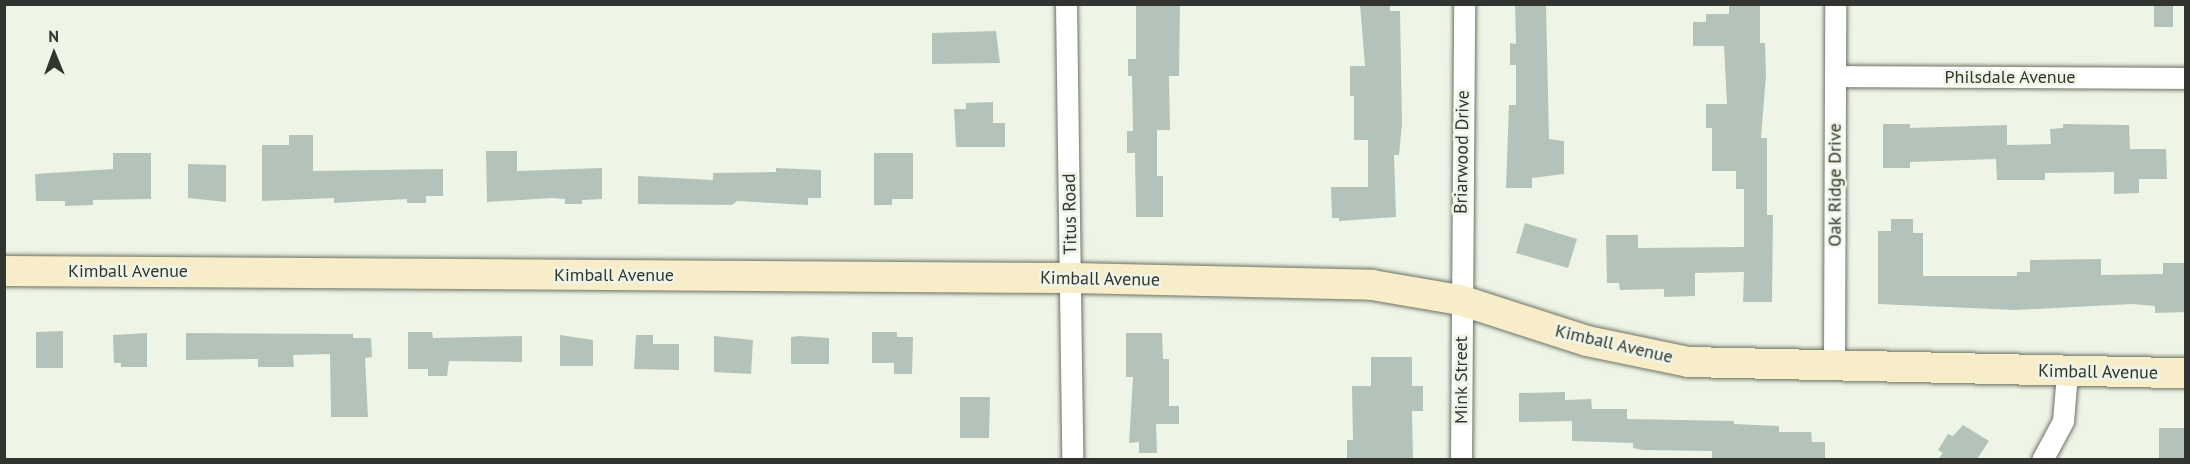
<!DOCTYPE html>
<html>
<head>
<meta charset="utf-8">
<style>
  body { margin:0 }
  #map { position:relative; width:2190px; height:464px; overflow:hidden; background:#eff5e6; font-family:"PT Sans",sans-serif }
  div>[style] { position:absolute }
  .building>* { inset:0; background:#b3c3ba }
  .roads { filter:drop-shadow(0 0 2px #6c7264) drop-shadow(0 0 2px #6c7264) }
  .street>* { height:21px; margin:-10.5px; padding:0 10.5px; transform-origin:10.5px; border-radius:10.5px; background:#fff }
  .secondary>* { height:30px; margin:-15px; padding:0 15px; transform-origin:15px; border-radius:15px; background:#f8edc9 }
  span { translate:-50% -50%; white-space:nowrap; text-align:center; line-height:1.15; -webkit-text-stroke:5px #eff5e6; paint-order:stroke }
  .street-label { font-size:18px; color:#32352f }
  .frame { position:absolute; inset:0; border:6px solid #32352f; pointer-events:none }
  .north { position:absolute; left:24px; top:24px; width:60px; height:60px; -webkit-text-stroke:4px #eff5e6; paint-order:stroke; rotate:359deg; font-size:16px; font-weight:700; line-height:24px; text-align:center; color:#32352f }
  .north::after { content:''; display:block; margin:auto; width:21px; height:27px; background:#32352f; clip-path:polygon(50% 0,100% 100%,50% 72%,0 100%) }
</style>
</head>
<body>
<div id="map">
  <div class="building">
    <i style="clip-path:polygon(1136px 4px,1180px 4px,1179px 76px,1169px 76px,1170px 130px,1157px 130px,1157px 176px,1163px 176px,1163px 217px,1136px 217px,1135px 153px,1127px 153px,1127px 131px,1133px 131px,1132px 76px,1128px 76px,1128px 59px,1136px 59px)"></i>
    <i style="clip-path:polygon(1360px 4px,1390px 4px,1390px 11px,1400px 11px,1402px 124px,1399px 155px,1394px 155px,1396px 217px,1339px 221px,1339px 218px,1332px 218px,1331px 187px,1368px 187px,1368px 140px,1354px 140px,1354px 96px,1350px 96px,1350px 66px,1365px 66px)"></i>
    <i style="clip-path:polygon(1515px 4px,1546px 4px,1549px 139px,1564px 141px,1564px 174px,1532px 178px,1532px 188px,1506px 188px,1509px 105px,1516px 105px,1516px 65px,1510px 65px,1510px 43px,1516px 44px)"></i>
    <i style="clip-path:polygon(1729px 4px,1760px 4px,1760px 43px,1765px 43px,1766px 75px,1761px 138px,1767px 138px,1767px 215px,1773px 215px,1772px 302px,1743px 302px,1744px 272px,1695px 273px,1695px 296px,1664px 297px,1664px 289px,1620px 290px,1619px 283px,1607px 283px,1606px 235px,1638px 235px,1638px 248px,1744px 247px,1744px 189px,1736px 189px,1736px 171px,1712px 171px,1712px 128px,1706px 128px,1706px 104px,1727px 104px,1724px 46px,1693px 46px,1693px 22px,1706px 22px,1706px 14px,1729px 14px)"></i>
    <i style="clip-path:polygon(2154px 4px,2173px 4px,2173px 27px,2154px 27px)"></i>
    <i style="clip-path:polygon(996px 31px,1000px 63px,932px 64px,932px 33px)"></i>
    <i style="clip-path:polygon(993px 102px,993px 123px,1005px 123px,1005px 147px,956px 147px,954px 109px,966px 109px,966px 103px)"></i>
    <i style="clip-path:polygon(1883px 124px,1910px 124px,1910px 128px,2007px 125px,2007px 145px,2051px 144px,2050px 129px,2063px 128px,2063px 124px,2129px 125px,2130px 149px,2166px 149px,2167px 179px,2139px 179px,2139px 193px,2114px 194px,2114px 172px,2045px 173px,2045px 180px,1997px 180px,1996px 159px,1910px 162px,1910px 168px,1883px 168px)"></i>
    <i style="clip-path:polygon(289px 135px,313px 135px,313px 171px,443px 169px,443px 196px,426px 196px,426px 203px,407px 203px,407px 199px,334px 203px,334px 198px,262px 201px,262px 145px,289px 145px)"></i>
    <i style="clip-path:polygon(486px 151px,517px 151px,517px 171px,602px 168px,602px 199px,582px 200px,582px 204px,565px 204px,565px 199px,552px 198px,487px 202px)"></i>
    <i style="clip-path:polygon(113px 153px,151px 153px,151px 199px,93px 200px,93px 205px,65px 206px,65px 201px,36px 201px,35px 174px,113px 169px)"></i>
    <i style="clip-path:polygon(874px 153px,913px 153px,913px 199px,892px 199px,892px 205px,874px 205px)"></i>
    <i style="clip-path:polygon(188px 164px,226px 165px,226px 202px,188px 198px)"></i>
    <i style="clip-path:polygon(776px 168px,821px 170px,821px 198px,808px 198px,808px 205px,737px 201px,732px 205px,638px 204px,638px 176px,713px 180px,713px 173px,776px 172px)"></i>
    <i style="clip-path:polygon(1891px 219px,1913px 219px,1913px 233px,1923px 233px,1923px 276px,2017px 276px,2017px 272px,2030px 272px,2030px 260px,2101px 259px,2101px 275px,2163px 274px,2163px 263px,2186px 263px,2186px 312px,2155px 313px,2155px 306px,2132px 304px,2015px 310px,1878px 304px,1878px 231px,1891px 231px)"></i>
    <i style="clip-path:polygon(1525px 223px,1577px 239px,1568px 268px,1516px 253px)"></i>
    <i style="clip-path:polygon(63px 331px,63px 368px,36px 368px,36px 332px)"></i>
    <i style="clip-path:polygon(408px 332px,432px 332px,433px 338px,522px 336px,522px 362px,449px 361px,447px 376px,428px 376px,428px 369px,408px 369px)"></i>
    <i style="clip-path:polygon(872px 332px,897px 332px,897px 337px,913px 337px,912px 374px,894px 374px,894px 363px,872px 363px)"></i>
    <i style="clip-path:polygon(147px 333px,147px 367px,121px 367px,121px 363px,114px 363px,113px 335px)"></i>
    <i style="clip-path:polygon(186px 333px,353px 334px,353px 338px,371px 338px,372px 357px,365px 358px,368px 417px,331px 417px,330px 354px,293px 355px,294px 367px,258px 367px,258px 359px,186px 360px)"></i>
    <i style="clip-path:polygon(1126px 333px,1162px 333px,1163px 359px,1169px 359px,1169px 406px,1179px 406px,1179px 424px,1156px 424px,1157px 453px,1139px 453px,1139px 442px,1129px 443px,1133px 377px,1126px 377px)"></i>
    <i style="clip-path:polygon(560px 335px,593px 340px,593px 366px,560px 366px)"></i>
    <i style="clip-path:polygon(636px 335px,653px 335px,653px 344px,679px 344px,679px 370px,634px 369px)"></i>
    <i style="clip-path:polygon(714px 336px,753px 340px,751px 374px,714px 372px)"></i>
    <i style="clip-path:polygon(799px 336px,829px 338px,829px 364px,791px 364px,791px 337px)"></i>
    <i style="clip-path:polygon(1371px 357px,1412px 357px,1412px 386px,1423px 386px,1423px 411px,1412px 411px,1413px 459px,1347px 459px,1347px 440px,1353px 440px,1352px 386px,1371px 386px)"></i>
    <i style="clip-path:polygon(1565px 392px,1565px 400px,1591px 399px,1592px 409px,1627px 409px,1627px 419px,1734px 421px,1734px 424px,1779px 426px,1779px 432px,1811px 432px,1812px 442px,1825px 442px,1825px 459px,1712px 459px,1712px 451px,1643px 450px,1633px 448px,1633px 443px,1572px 441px,1572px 421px,1519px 422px,1519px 393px)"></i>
    <i style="clip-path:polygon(960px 397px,990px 397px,989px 438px,960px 438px)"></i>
    <i style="clip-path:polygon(1963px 425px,1989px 441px,1977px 459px,1938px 459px,1943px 453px,1938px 450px,1948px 434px,1953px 436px)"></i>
    <i style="clip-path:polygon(2159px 428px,2186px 428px,2186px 459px,2159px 459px)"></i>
  </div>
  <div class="roads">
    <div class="street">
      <i style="left:1066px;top:4px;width:456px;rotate:89.2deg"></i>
      <i style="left:1835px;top:76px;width:351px;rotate:0.3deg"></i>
      <i style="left:1834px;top:365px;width:361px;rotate:-89.8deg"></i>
      <i style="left:1461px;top:460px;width:456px;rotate:-89.6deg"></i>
      <i style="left:2042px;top:460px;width:44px;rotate:-61.7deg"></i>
      <i style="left:2063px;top:421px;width:48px;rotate:-85.2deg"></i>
    </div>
    <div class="secondary">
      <i style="left:4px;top:271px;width:1068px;rotate:0.38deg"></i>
      <i style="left:1072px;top:278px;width:300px;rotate:1.3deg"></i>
      <i style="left:1372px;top:285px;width:89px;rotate:9.7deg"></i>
      <i style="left:1460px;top:300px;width:133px;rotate:17.9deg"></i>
      <i style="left:1587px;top:341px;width:103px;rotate:11.7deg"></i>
      <i style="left:1688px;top:362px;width:498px;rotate:1.3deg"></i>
    </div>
  </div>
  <div class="street-label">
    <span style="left:2010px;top:77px">Philsdale Avenue</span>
    <span style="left:1462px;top:152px;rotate:-89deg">Briarwood Drive</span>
    <span style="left:1835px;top:185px;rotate:-90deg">Oak Ridge Drive</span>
    <span style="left:1070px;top:214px;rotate:-91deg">Titus Road</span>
    <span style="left:128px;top:271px">Kimball Avenue</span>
    <span style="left:614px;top:275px">Kimball Avenue</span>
    <span style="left:1100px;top:279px;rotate:1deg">Kimball Avenue</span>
    <span style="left:1614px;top:344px;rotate:13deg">Kimball Avenue</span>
    <span style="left:2098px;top:372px;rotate:1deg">Kimball Avenue</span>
    <span style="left:1461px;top:380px;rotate:-90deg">Mink Street</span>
  </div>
  <div class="frame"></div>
  <div class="north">N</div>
</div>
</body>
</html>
